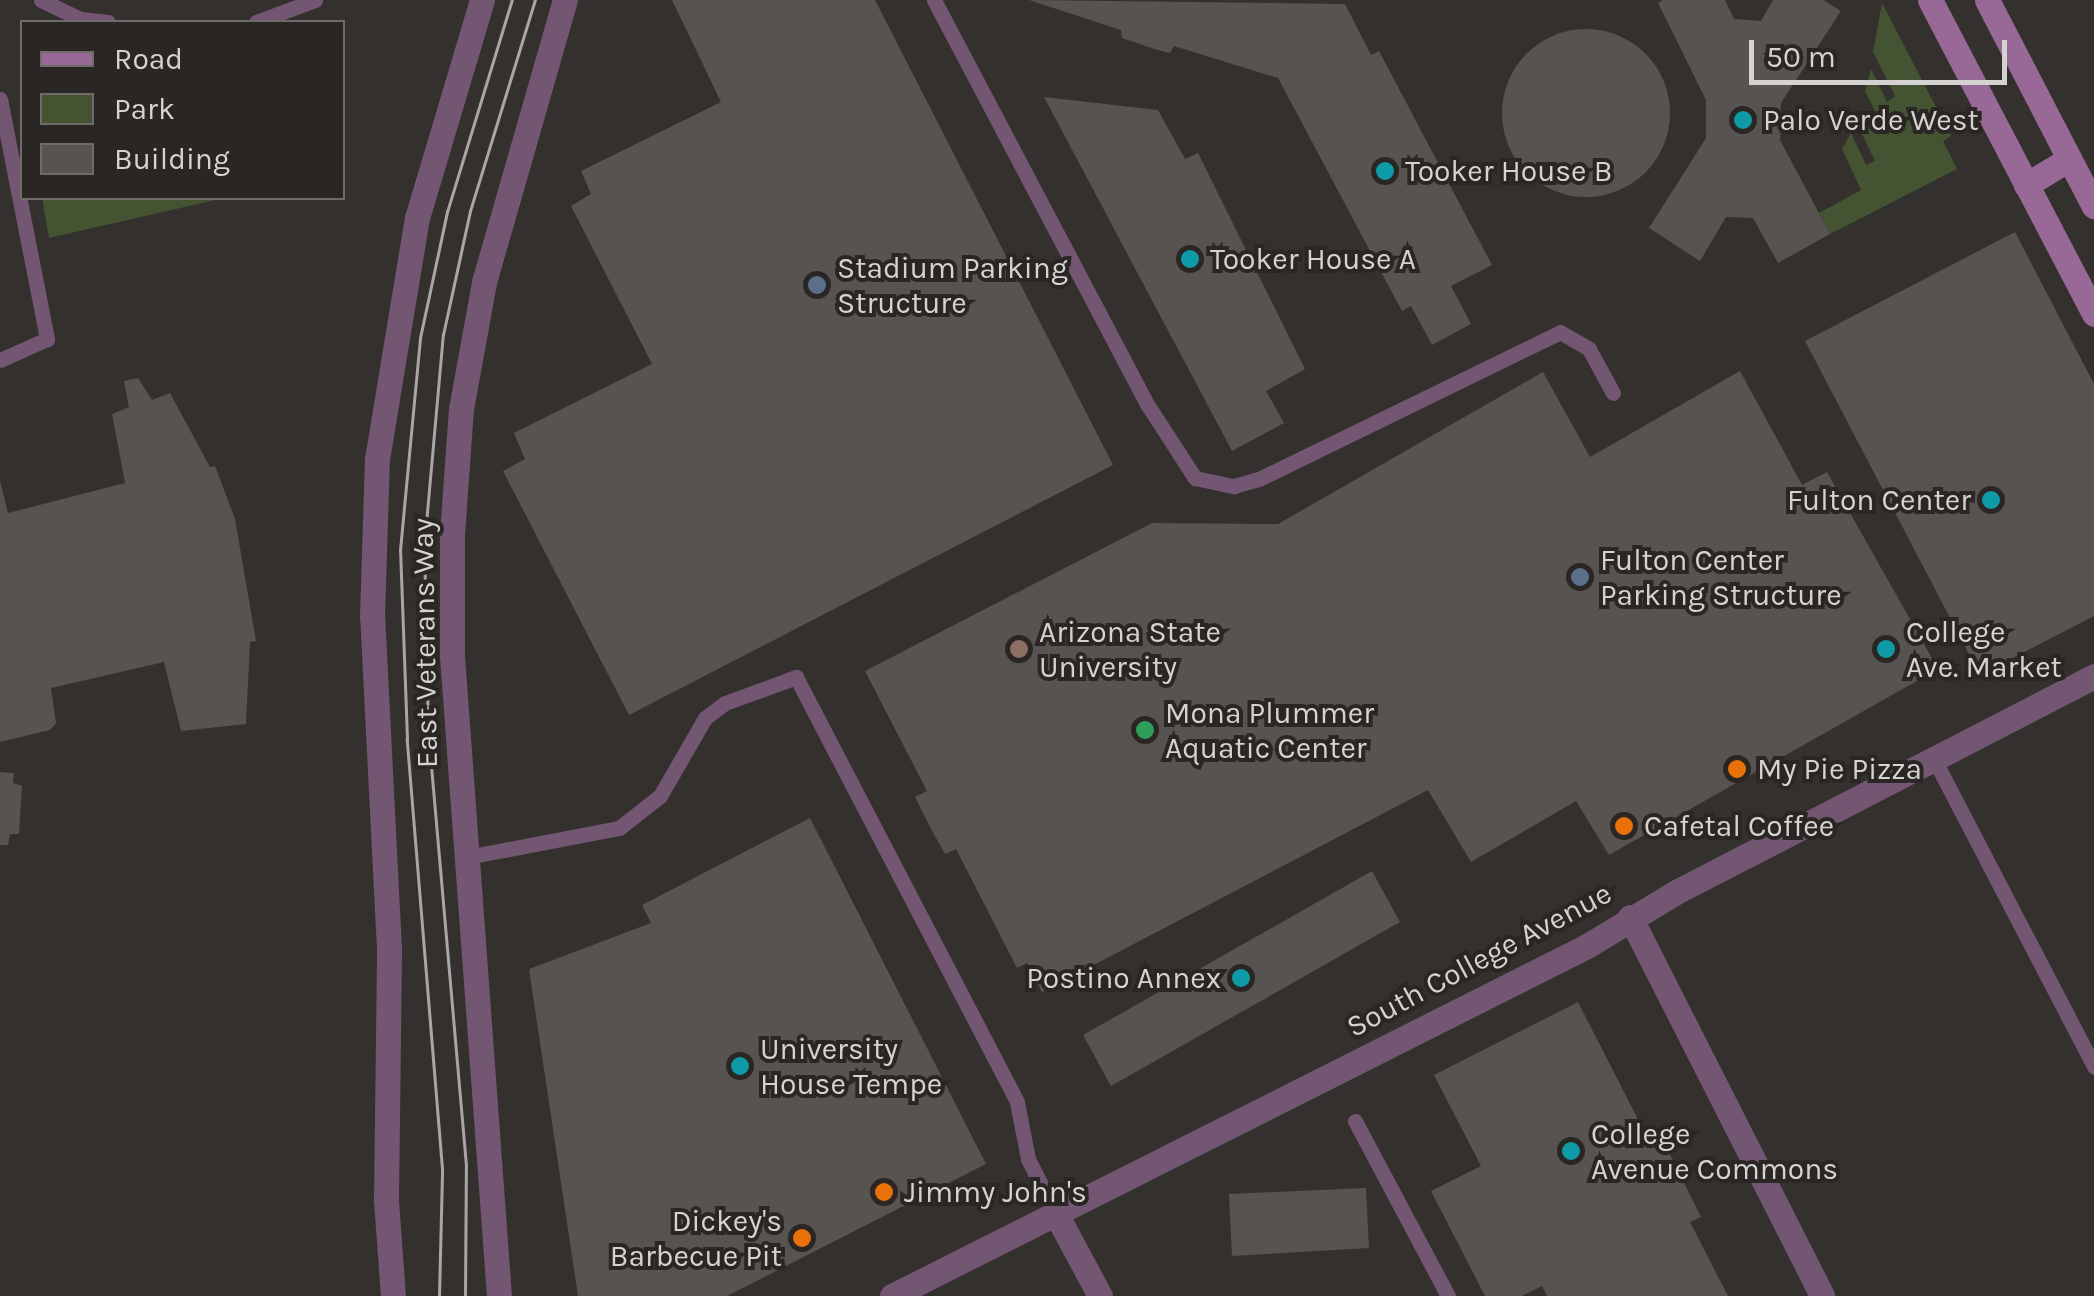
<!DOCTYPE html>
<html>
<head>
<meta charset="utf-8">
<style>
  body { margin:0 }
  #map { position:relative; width:2094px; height:1296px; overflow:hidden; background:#34302e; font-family:Karla,sans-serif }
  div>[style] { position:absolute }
  .green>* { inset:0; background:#445432 }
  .building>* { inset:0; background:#565350 }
  .round { border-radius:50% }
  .service>* { height:15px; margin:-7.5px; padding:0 7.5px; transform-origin:7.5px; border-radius:7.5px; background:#735672 }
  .minor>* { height:25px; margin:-12.5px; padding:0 12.5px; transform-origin:12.5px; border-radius:12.5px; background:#735672 }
  .tertiary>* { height:25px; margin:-12.5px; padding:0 12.5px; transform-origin:12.5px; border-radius:12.5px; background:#735672 }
  .secondary>* { height:25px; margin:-12.5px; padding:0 12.5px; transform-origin:12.5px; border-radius:12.5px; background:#986996 }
  .tram>* { height:2.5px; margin:-1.25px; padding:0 1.25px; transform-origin:1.25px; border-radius:1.25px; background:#a9a6a5 }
  .dots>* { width:28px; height:28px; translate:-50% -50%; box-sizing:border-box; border:5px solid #2a2624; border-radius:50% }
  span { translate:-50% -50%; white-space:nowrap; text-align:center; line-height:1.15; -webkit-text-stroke:8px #2a2624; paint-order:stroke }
  .poi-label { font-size:30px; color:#d5d3d2 }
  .left { translate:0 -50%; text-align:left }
  .right { translate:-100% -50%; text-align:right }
  .street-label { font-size:30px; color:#d5d3d2 }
  .legend { position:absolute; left:20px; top:20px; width:325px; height:180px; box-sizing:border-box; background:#2a2624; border:2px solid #6e6b6a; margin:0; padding:12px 18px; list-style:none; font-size:30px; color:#d5d3d2 }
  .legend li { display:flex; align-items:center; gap:20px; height:50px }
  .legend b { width:50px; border:2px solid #6e6b6a }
  .scale { position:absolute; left:1749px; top:40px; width:258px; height:45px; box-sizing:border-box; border:5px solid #d5d3d2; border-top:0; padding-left:12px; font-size:30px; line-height:35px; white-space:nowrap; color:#d5d3d2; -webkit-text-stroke:8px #2a2624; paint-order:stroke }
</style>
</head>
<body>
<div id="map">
  <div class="green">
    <i style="clip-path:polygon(1882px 3px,1951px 136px,1943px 141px,1957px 169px,1830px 234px,1819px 213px,1861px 190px,1842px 149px,1851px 133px,1866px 165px,1875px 161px,1858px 126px,1864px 109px,1878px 134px,1885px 131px,1865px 91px,1871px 69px,1887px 102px,1895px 96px,1873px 52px)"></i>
    <i style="clip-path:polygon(42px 198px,224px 198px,49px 238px)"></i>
  </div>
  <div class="building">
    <i style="clip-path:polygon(672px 0,875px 0,1113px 465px,629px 715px,503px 471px,525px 459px,514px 433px,652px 364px,571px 206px,591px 194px,581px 171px,721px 102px)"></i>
    <i style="clip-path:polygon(1029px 0,1345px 4px,1371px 55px,1379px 51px,1492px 265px,1451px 286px,1471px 324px,1432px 345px,1411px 306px,1402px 311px,1278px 78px,1174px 46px,1170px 53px,1154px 49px,1122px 38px,1121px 30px)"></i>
    <i style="clip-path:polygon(1663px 0,1725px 0,1734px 19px,1761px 21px,1773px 0,1823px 0,1841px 11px,1781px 103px,1780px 140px,1830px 234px,1778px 263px,1753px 218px,1726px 217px,1700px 261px,1649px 228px,1706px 138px,1706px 100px,1658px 3px)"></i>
    <i class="round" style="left:1502px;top:29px;width:168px;height:168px"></i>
    <i style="clip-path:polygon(1044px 97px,1158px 110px,1185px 159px,1198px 153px,1305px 369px,1266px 391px,1284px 423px,1232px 451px)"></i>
    <i style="clip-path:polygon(2015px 232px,2094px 384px,2094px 616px,1980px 675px,1805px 341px)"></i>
    <i style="clip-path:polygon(1740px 371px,1802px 485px,1827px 472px,1938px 669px,1609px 855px,1576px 801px,1471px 862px,1428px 790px,1042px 992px,1027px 963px,1017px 968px,956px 849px,945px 854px,929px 825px,915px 797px,927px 791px,865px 671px,1152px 523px,1278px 524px,1543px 372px,1590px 457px)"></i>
    <i style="clip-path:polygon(138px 378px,152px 400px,170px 393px,210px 467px,215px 466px,235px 519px,256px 641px,250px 642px,246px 724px,181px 731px,164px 662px,51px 688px,56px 723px,50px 730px,0 742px,0 481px,8px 513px,125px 483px,112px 414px,129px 407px,124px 381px)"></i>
    <i style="clip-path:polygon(0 772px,14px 773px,13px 783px,22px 786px,19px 834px,10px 834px,8px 845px,0 845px)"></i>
    <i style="clip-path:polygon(810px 818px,986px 1164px,727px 1296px,578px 1296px,529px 969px,651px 923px,642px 905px)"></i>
    <i style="clip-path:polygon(1372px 871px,1400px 922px,1111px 1086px,1083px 1035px)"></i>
    <i style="clip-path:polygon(1578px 1002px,1647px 1137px,1658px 1131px,1701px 1217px,1690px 1222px,1728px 1296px,1547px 1296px,1542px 1286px,1522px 1296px,1485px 1296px,1431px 1191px,1481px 1166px,1434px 1075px)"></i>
    <i style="clip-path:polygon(1366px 1188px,1369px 1248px,1232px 1256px,1229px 1194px)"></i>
  </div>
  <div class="service">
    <i style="left:41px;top:0;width:43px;rotate:26deg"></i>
    <i style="left:80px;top:19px;width:28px;rotate:6deg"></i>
    <i style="left:934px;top:0;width:460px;rotate:62.2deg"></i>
    <i style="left:1149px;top:407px;width:85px;rotate:57.1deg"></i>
    <i style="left:1195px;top:478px;width:40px;rotate:12deg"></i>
    <i style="left:1234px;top:486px;width:26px;rotate:-16deg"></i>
    <i style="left:1259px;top:479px;width:335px;rotate:-26deg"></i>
    <i style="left:1560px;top:332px;width:34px;rotate:30deg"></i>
    <i style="left:1589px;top:349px;width:50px;rotate:61.4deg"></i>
    <i style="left:256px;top:22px;width:63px;rotate:-20.4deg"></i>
    <i style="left:0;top:99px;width:245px;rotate:78.9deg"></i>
    <i style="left:47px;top:339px;width:51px;rotate:155.9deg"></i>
    <i style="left:1934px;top:759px;width:347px;rotate:62.5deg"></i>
    <i style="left:467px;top:857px;width:155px;rotate:-10.8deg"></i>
    <i style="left:619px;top:828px;width:52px;rotate:-38deg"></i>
    <i style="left:660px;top:796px;width:90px;rotate:-60deg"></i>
    <i style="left:705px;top:718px;width:25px;rotate:-37deg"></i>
    <i style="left:725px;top:703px;width:76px;rotate:-20.1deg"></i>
    <i style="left:796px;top:677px;width:479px;rotate:62.5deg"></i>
    <i style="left:1017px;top:1102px;width:58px;rotate:79.1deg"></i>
    <i style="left:1028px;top:1159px;width:59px;rotate:63deg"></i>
    <i style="left:1355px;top:1121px;width:198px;rotate:62deg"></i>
  </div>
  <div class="minor">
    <i style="left:1630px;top:917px;width:425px;rotate:63.1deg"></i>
    <i style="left:1055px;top:1212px;width:95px;rotate:61.8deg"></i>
  </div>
  <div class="tertiary">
    <i style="left:393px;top:1296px;width:96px;rotate:-94.2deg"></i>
    <i style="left:386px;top:1200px;width:251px;rotate:-89.3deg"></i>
    <i style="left:389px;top:949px;width:333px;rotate:-92.9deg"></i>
    <i style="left:372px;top:616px;width:157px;rotate:-88.2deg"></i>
    <i style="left:377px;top:459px;width:244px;rotate:-80.6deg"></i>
    <i style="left:417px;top:218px;width:227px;rotate:-73.4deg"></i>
    <i style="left:499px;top:1296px;width:642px;rotate:-94.2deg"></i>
    <i style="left:452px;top:656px;width:122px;rotate:-90deg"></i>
    <i style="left:452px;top:534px;width:125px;rotate:-85.9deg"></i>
    <i style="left:461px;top:409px;width:129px;rotate:-79.7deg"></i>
    <i style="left:484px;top:282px;width:293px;rotate:-74deg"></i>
    <i style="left:892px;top:1296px;width:778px;rotate:-26.73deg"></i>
    <i style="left:1587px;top:946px;width:104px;rotate:-31.2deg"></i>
    <i style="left:1676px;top:892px;width:471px;rotate:-27.3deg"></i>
  </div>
  <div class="secondary">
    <i style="left:1930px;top:0;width:354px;rotate:62.4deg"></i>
    <i style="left:1987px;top:0;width:232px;rotate:62.6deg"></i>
    <i style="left:2026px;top:185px;width:50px;rotate:-31.2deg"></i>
  </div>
  <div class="tram">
    <i style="left:439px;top:1296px;width:127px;rotate:-88.6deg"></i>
    <i style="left:442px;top:1169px;width:431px;rotate:-94.7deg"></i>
    <i style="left:407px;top:739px;width:189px;rotate:-92.1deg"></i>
    <i style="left:400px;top:550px;width:213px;rotate:-84.6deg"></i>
    <i style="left:420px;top:338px;width:129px;rotate:-77.9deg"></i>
    <i style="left:447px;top:212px;width:222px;rotate:-73deg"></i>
    <i style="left:465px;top:1296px;width:130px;rotate:-89.6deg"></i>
    <i style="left:466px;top:1166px;width:434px;rotate:-95deg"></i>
    <i style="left:428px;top:734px;width:188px;rotate:-91.2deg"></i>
    <i style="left:424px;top:546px;width:212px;rotate:-84.9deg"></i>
    <i style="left:443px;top:335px;width:127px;rotate:-77.7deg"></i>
    <i style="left:470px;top:211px;width:221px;rotate:-72.9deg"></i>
  </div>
  <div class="dots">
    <i style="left:1743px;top:120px;background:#0f9aa8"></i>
    <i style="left:1385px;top:171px;background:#0f9aa8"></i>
    <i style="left:1190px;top:259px;background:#0f9aa8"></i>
    <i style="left:817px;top:285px;background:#5c6f8a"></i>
    <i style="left:1991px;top:500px;background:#0f9aa8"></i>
    <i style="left:1580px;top:577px;background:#5c6f8a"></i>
    <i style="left:1019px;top:649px;background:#8d6e63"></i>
    <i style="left:1886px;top:649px;background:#0f9aa8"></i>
    <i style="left:1145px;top:730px;background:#2e9e5b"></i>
    <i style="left:1737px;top:769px;background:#e8710a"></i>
    <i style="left:1624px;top:826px;background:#e8710a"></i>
    <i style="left:1241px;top:978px;background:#0f9aa8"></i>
    <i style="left:740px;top:1066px;background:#0f9aa8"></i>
    <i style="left:1571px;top:1151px;background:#0f9aa8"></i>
    <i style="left:884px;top:1192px;background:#e8710a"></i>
    <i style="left:802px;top:1238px;background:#e8710a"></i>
  </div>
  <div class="poi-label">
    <span class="left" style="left:1763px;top:120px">Palo Verde West</span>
    <span class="left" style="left:1405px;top:171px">Tooker House B</span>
    <span class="left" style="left:1210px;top:259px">Tooker House A</span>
    <span class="left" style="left:837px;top:285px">Stadium Parking<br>Structure</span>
    <span class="right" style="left:1971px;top:500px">Fulton Center</span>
    <span class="left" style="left:1600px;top:577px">Fulton Center<br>Parking Structure</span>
    <span class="left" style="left:1039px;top:649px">Arizona State<br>University</span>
    <span class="left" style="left:1906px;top:649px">College<br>Ave. Market</span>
    <span class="left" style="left:1165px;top:730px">Mona Plummer<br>Aquatic Center</span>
    <span class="left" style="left:1757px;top:769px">My Pie Pizza</span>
    <span class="left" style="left:1644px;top:826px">Cafetal Coffee</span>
    <span class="right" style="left:1221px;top:978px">Postino Annex</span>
    <span class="left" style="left:760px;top:1066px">University<br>House Tempe</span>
    <span class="left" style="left:1591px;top:1151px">College<br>Avenue Commons</span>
    <span class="left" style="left:904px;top:1192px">Jimmy John's</span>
    <span class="right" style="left:782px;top:1238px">Dickey's<br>Barbecue Pit</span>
  </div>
  <div class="street-label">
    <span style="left:425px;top:643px;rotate:-91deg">East Veterans Way</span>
    <span style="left:1479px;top:960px;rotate:-28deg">South College Avenue</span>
  </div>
  <ul class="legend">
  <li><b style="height:12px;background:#986996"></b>Road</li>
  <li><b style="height:28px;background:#445432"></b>Park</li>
  <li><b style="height:28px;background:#565350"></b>Building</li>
  </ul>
  <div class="scale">50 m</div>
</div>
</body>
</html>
